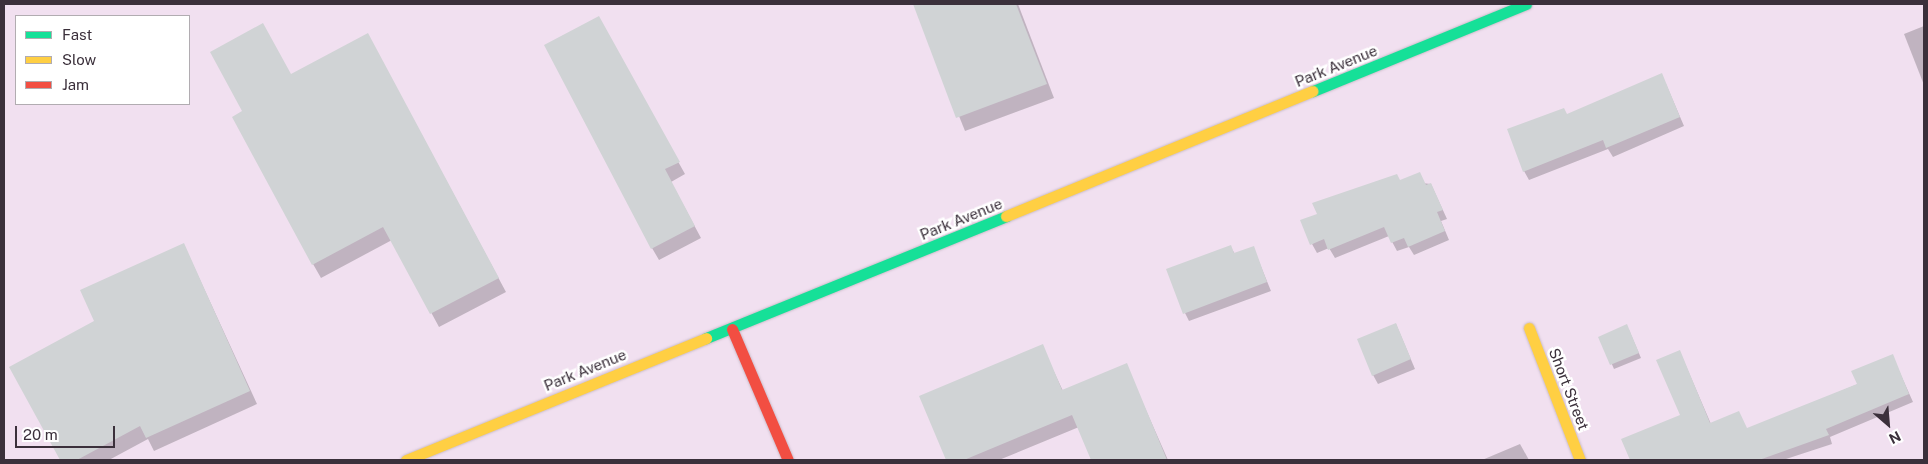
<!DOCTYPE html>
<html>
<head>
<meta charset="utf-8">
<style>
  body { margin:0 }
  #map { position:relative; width:1928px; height:464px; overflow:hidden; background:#f1e0f0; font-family:"Public Sans",sans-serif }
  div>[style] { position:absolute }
  .shadow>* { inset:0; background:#0003 }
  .building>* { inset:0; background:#d0d3d5 }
  .roads { filter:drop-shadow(0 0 1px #cbbdca) drop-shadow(0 0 1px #cbbdca) }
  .fast>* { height:11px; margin:-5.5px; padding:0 5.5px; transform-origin:5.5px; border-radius:5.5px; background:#16e098 }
  .slow>* { height:11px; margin:-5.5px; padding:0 5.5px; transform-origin:5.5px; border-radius:5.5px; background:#ffcf43 }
  .jam>* { height:11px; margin:-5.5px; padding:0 5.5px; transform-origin:5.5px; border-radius:5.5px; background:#f24e42 }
  span { translate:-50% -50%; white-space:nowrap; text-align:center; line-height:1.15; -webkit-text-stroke:5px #fff; paint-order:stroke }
  .street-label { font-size:15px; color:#3b303b }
  .frame { position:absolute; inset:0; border:5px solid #3b303b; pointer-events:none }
  .legend { position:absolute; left:15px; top:15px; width:175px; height:90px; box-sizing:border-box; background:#fff; border:1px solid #b1acb1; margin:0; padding:6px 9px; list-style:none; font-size:15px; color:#3b303b }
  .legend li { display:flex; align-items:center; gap:10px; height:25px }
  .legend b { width:25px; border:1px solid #b1acb1 }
  .north { position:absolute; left:1863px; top:399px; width:50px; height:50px; -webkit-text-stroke:4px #fff; paint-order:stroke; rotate:153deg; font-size:14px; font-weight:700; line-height:20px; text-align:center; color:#3b303b }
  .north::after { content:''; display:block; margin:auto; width:18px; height:22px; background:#3b303b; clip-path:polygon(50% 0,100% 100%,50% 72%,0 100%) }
  .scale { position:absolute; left:15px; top:426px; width:100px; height:22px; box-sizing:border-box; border:2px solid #3b303b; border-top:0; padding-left:6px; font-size:15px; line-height:18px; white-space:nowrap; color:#3b303b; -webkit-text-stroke:4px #fff; paint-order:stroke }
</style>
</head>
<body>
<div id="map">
  <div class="shadow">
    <i style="clip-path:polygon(914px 4px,1018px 4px,1054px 98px,965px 131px)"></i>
    <i style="clip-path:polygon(598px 18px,685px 174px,671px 182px,701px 238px,659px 260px,652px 248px)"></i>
    <i style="clip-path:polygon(1924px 26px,1924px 85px,1904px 34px)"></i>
    <i style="clip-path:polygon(375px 48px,506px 292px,439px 327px,392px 240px,321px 278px,313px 264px,291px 76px)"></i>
    <i style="clip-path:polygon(1666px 84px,1684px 126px,1613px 157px,1608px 149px,1529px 180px,1524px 171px,1567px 116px)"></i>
    <i style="clip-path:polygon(1401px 181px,1431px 184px,1447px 219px,1441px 221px,1449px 240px,1414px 255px,1409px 247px,1397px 251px,1389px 236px,1335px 258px,1329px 248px,1317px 253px,1312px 244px)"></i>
    <i style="clip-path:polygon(184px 245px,257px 404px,154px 451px,148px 439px,109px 460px,61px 460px,11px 367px,95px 322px)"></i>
    <i style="clip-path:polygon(1230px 246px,1235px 254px,1253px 247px,1271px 291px,1189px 321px,1185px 313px)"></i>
    <i style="clip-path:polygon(1396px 324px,1415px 369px,1378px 384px,1373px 375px)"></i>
    <i style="clip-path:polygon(1629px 330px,1641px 358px,1614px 369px,1600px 337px)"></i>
    <i style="clip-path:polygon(1042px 346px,1063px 391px,1126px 365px,1168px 460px,1093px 460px,1079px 427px,999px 460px,947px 460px,921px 397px)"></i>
    <i style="clip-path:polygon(1680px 352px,1711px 424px,1747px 430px,1858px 384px,1892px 355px,1913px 402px,1830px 437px,1832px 444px,1783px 460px,1631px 460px,1622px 440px,1681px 416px)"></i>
    <i style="clip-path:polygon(1520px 444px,1529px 460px,1482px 460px)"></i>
  </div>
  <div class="building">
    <i style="clip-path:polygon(913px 4px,1016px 4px,1047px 84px,956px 118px)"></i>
    <i style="clip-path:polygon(599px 16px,680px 162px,665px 169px,695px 226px,651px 249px,544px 45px)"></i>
    <i style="clip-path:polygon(263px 23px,291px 74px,368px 33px,499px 278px,430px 314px,383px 227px,312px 265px,232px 117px,242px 111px,210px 52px)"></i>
    <i style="clip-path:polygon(1662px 73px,1680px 117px,1606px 148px,1603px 140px,1523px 172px,1507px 129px,1564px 108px,1567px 114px)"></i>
    <i style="clip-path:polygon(1420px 172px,1426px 185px,1431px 183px,1443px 210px,1437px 212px,1445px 231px,1408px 247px,1404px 238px,1391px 243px,1384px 227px,1328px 250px,1324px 239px,1310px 245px,1300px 220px,1317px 214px,1312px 203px,1397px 174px,1400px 180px)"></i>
    <i style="clip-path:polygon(184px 243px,250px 391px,146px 438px,140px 426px,77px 460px,60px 460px,9px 367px,94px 321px,80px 290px)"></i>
    <i style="clip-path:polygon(1231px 245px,1234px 253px,1254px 246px,1267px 282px,1183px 314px,1166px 269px)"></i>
    <i style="clip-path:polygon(1396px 323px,1411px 359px,1372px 376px,1357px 339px)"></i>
    <i style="clip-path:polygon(1627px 324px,1639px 353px,1610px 365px,1598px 337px)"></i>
    <i style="clip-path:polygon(1043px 344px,1062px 390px,1127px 363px,1167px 460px,1091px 460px,1072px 415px,964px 460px,946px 460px,919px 396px)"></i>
    <i style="clip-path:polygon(1680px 350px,1710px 423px,1739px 411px,1747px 428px,1857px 384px,1851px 371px,1893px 354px,1909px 394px,1826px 429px,1829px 435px,1759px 460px,1630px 460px,1621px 439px,1680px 415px,1656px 360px)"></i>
  </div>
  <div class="roads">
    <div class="fast">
      <i style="left:1313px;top:91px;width:230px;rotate:-22.2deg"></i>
      <i style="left:706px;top:338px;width:324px;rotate:-22.1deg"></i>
    </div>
    <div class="slow">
      <i style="left:1006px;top:216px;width:331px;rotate:-22.2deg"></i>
      <i style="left:1529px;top:328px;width:142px;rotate:68.9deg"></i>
      <i style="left:406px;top:460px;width:324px;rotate:-22.1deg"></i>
    </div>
    <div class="jam">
      <i style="left:732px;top:329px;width:142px;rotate:66.9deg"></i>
    </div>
  </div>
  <div class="street-label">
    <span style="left:1336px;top:66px;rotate:-22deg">Park Avenue</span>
    <span style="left:961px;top:219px;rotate:-22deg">Park Avenue</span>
    <span style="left:585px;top:370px;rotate:-22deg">Park Avenue</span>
    <span style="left:1569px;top:389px;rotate:69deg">Short Street</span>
  </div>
  <div class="frame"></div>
  <ul class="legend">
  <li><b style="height:6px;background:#16e098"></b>Fast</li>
  <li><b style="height:6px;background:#ffcf43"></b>Slow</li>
  <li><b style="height:6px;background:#f24e42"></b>Jam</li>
  </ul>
  <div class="north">N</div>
  <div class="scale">20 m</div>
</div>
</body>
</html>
